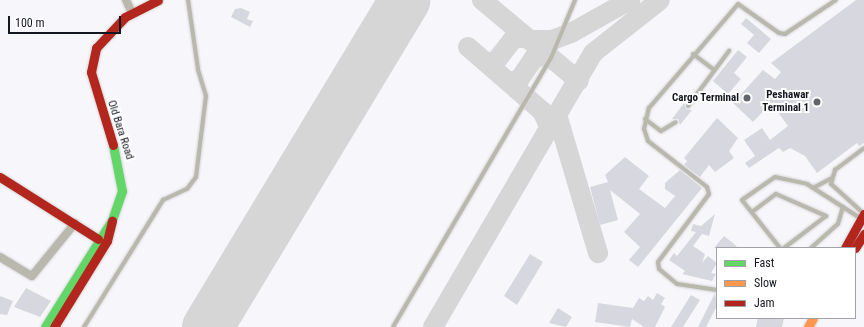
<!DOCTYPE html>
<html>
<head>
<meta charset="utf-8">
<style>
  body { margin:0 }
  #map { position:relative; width:864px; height:327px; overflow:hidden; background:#f7f7fb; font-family:"Roboto Condensed",sans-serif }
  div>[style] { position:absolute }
  .taxiway>* { height:20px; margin:-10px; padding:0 10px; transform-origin:10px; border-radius:10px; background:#d6d6d7 }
  .runway>* { height:51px; margin:-25.5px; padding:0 25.5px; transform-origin:25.5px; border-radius:25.5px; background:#d6d6d7 }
  .building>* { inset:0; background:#d7d8df }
  .roads { filter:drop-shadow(0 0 1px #d4d4d7) drop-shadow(0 0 1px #d4d4d7) }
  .lane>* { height:4px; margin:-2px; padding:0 2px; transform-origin:2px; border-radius:2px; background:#b8b8ad }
  .street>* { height:8px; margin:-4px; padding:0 4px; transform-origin:4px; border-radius:4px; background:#b8b8ad }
  .fast>* { height:9px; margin:-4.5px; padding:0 4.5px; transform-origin:4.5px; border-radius:4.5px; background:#63d668 }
  .slow>* { height:9px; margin:-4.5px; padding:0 4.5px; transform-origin:4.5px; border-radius:4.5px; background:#ff974d }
  .jam>* { height:9px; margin:-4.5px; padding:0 4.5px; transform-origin:4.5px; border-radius:4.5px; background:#b3261e }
  .dots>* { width:11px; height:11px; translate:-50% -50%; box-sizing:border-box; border:2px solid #fff; border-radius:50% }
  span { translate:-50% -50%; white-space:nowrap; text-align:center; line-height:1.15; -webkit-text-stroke:4px #fff; paint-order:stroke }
  .poi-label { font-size:11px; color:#141620; font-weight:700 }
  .right { translate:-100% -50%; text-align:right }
  .street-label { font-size:11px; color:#141620 }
  .legend { position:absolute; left:716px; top:247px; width:140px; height:72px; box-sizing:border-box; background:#fff; border:1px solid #a1a2a6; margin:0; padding:5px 7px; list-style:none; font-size:12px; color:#141620 }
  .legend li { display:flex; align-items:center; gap:8px; height:20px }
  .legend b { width:20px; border:1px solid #a1a2a6 }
  .scale { position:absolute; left:8px; top:16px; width:113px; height:18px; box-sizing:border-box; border:2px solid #141620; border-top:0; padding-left:5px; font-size:12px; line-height:14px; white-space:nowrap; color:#141620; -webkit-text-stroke:3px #fff; paint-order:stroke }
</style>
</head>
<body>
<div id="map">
  <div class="taxiway">
    <i style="left:482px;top:0;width:126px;rotate:39.9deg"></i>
    <i style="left:529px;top:40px;width:23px"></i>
    <i style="left:552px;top:40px;width:20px;rotate:-20deg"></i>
    <i style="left:571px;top:33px;width:68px;rotate:-29.2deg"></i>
    <i style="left:468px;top:47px;width:98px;rotate:40.9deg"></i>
    <i style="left:542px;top:111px;width:21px;rotate:65deg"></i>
    <i style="left:487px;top:63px;width:9px;rotate:-13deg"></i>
    <i style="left:496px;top:61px;width:28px;rotate:-52deg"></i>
    <i style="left:513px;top:39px;width:12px;rotate:-9deg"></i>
    <i style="left:509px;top:82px;width:10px;rotate:-11deg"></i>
    <i style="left:519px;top:80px;width:27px;rotate:-56deg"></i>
    <i style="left:534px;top:58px;width:13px;rotate:-13deg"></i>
    <i style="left:558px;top:118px;width:141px;rotate:73.5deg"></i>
    <i style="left:433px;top:327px;width:317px;rotate:-59.7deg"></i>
    <i style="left:593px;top:53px;width:85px;rotate:-38.3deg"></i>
  </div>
  <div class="runway">
    <i style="left:207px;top:327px;width:382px;rotate:-58.9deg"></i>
  </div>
  <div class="building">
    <i style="clip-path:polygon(856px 0,864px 0,864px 143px,859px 146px,857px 143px,817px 173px,805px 156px,790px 148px,783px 152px,779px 148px,749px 168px,745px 163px,755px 156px,744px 140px,762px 128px,770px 140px,788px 126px,771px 103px,753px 122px,733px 103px,763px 70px,775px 79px,781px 72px,771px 63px)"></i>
    <i style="clip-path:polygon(241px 8px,250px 12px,247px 19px,253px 21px,250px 27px,231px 17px,235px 9px)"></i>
    <i style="clip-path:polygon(746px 18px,771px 39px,759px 53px,747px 43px,754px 35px,741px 24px)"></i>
    <i style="clip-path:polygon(738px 50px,747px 57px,734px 73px,741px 79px,728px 94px,713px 81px)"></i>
    <i style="clip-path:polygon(684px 103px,686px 109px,692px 110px,680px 125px,678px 119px,672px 119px)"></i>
    <i style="clip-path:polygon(717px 118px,738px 138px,729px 151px,734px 158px,715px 172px,709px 165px,700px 177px,684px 165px,687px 161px,684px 158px)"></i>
    <i style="clip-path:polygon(625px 157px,649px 176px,639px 189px,665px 208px,675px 196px,665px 189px,665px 183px,680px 170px,702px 188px,638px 267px,629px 260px,640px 247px,624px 232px,640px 214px,610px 190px,618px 220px,600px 225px,590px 187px,608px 182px,605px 175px)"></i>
    <i style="clip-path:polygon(715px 214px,709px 236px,702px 234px,693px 246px,705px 254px,702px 263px,708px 256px,717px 263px,711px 273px,716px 274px,712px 281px,682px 274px,685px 271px,669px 260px,674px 253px,677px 256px,696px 232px,691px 231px,693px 224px,701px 226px)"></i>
    <i style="clip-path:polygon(724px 236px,733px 243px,738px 248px,714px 248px)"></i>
    <i style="clip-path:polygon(530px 254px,543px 262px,517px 305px,504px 296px)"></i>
    <i style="clip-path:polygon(26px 288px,51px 301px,40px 317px,14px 307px)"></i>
    <i style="clip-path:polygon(657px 293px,665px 298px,661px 304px,665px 307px,655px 327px,644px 327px,632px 319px,630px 327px,595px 322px,598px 303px,633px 308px,639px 298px,644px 301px,648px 296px,653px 300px)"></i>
    <i style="clip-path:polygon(715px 293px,717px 306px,706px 327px,698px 327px)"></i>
    <i style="clip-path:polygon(691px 295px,700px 300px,683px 327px,671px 327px)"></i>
    <i style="clip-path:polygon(0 296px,13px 301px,7px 315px,0 314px)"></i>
    <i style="clip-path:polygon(558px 308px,572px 317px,566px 327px,549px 323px)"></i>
    <i style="clip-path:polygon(758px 318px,784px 318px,782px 327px,756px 327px)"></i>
  </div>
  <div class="roads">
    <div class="lane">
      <i style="left:693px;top:54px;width:26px;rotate:37deg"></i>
      <i style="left:688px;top:106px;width:69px;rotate:-53.3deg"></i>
      <i style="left:645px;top:119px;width:20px;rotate:37deg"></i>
      <i style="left:661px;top:131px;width:17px;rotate:-31deg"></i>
      <i style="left:813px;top:188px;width:21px;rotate:-28deg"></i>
      <i style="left:752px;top:212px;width:30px;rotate:-37deg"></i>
      <i style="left:776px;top:194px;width:55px;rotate:23.7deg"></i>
      <i style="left:826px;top:216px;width:53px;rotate:142.7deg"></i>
      <i style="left:862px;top:212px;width:42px;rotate:-137.9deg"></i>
      <i style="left:831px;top:184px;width:15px;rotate:-74deg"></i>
      <i style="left:835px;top:170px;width:36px;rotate:-37deg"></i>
      <i style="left:780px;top:248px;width:61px;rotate:-128.4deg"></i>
      <i style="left:742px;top:200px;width:40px;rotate:-34.9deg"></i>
      <i style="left:775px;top:177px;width:33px;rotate:12deg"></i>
      <i style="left:807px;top:184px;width:63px;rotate:32.7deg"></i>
      <i style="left:811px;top:248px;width:36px;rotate:-42deg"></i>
      <i style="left:838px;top:224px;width:18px;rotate:-74deg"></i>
      <i style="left:717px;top:290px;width:40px;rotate:-171.5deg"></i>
      <i style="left:677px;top:284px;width:23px;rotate:-140deg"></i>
      <i style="left:659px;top:269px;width:7px;rotate:-98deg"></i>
      <i style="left:658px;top:262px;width:85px;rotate:-53.1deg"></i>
      <i style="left:709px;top:194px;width:7px;rotate:-106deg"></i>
      <i style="left:707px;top:187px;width:75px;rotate:-142.1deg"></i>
      <i style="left:648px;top:141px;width:13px;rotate:-108deg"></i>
      <i style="left:644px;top:129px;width:22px;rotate:-77deg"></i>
      <i style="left:649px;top:108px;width:137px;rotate:-49.4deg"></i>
      <i style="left:738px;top:4px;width:50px;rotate:35.3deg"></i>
      <i style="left:779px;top:33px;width:6px;rotate:9deg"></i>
      <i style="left:785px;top:34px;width:61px;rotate:-33.7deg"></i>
      <i style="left:84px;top:327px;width:150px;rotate:-58.1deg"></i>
      <i style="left:163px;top:200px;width:26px;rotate:-25deg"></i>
      <i style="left:187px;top:189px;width:15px;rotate:-53deg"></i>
      <i style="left:196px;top:177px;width:82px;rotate:-83deg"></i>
      <i style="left:206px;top:96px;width:28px;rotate:-107deg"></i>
      <i style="left:198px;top:69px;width:70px;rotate:-98.2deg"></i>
      <i style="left:393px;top:327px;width:312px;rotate:-59.6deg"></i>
      <i style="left:551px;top:58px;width:63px;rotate:-67.5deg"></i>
    </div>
    <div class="street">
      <i style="left:126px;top:0;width:14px;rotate:65deg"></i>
      <i style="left:0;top:257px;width:37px;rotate:31deg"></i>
      <i style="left:32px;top:276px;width:68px;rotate:-50.9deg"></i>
    </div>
    <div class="fast">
      <i style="left:45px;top:327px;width:126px;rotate:-57.9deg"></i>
      <i style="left:112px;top:220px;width:31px;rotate:-71deg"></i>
      <i style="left:122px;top:191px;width:47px;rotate:-101.1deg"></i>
    </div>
    <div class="slow">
      <i style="left:808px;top:327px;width:10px;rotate:-61deg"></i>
    </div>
    <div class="jam">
      <i style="left:113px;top:145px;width:76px;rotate:-106.8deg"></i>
      <i style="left:91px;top:72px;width:25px;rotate:-78deg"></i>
      <i style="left:96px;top:48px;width:42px;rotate:-46.9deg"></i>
      <i style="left:125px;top:17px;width:37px;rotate:-27deg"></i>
      <i style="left:0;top:177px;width:116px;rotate:32.3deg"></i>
      <i style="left:845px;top:248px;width:39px;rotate:-61deg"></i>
      <i style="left:855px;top:248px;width:17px;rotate:-57deg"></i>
      <i style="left:54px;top:327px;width:101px;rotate:-58.4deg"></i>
      <i style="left:107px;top:241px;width:21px;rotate:-76deg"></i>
    </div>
  </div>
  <div class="dots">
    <i style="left:747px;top:98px;background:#63656d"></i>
    <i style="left:817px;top:102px;background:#63656d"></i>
  </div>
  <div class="poi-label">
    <span class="right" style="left:809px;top:102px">Peshawar<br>Terminal 1</span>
    <span class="right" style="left:739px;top:98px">Cargo Terminal</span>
  </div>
  <div class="street-label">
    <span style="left:120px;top:130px;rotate:72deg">Old Bara Road</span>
  </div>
  <ul class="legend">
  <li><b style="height:5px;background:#63d668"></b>Fast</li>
  <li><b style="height:5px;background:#ff974d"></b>Slow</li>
  <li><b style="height:5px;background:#b3261e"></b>Jam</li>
  </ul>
  <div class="scale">100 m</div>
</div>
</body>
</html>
